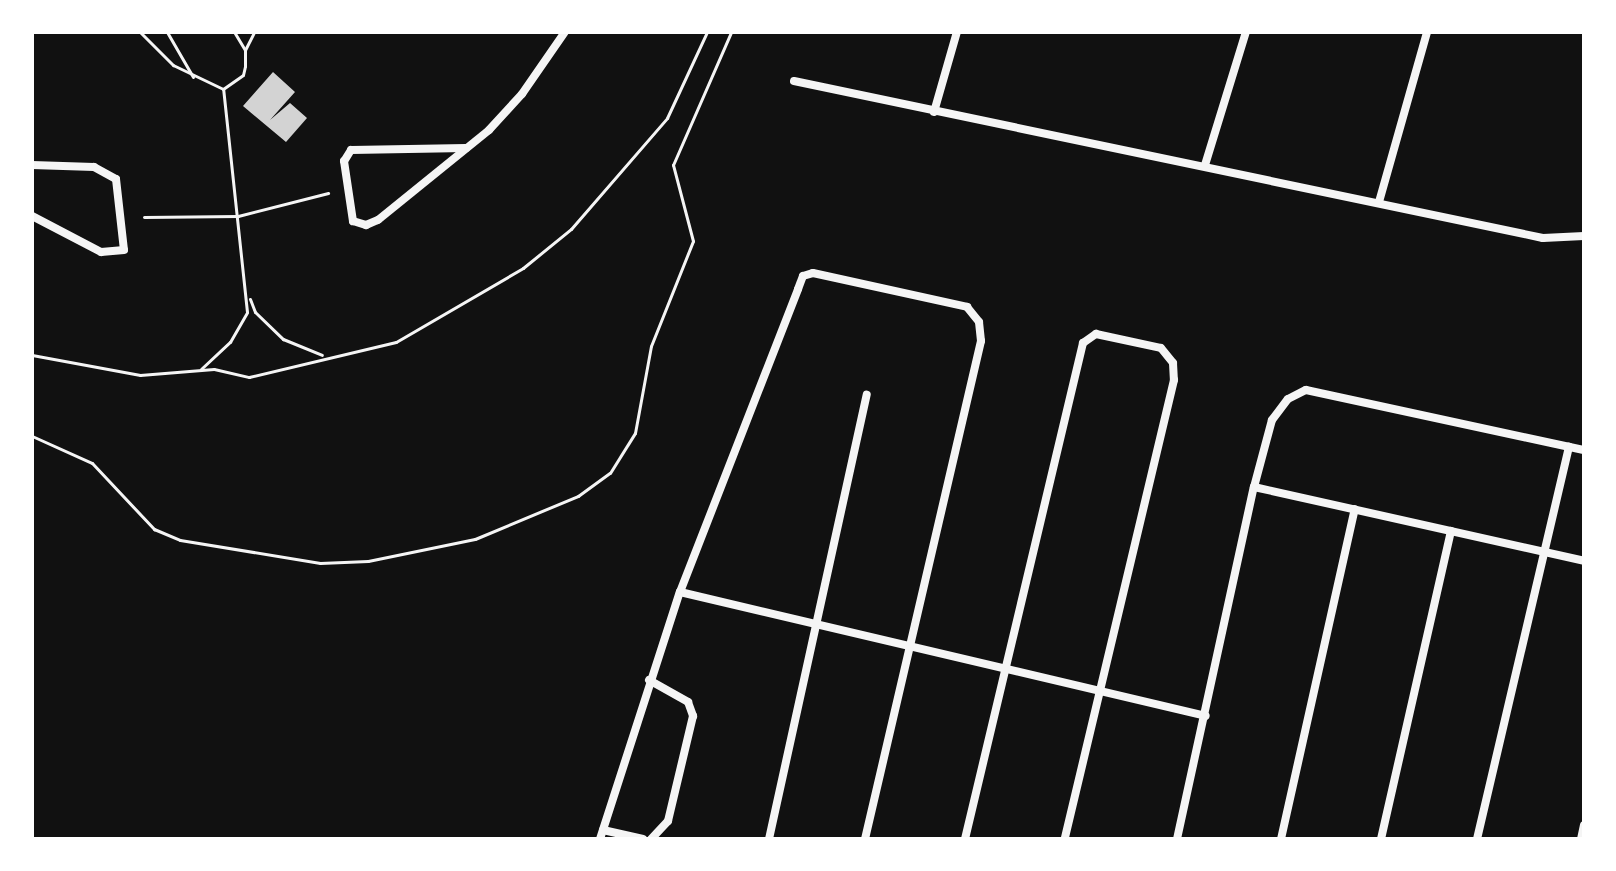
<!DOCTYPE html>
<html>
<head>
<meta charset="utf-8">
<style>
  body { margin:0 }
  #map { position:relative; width:1616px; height:871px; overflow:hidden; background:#111; font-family:Rubik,sans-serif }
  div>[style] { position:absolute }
  .building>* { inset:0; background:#d3d3d3 }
  .path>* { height:3px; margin:-1.5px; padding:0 1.5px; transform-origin:1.5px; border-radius:1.5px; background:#f5f5f5 }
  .minor>* { height:8px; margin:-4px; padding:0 4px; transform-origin:4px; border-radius:4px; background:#f5f5f5 }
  span { translate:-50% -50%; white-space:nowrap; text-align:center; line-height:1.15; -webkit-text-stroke:6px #fff; paint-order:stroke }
  .frame { position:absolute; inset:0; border:34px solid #fff; pointer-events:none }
</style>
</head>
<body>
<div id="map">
  <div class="building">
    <i style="clip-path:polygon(273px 72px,295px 92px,270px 120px,290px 103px,307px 118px,286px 142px,243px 106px)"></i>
  </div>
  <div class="path">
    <i style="left:140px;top:32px;width:47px;rotate:45deg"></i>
    <i style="left:173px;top:65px;width:55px;rotate:25.6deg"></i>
    <i style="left:223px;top:89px;width:24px;rotate:-35deg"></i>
    <i style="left:243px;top:75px;width:9px;rotate:-77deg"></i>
    <i style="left:245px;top:66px;width:16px;rotate:-90deg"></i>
    <i style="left:245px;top:50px;width:21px;rotate:-121deg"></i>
    <i style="left:167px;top:32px;width:52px;rotate:60deg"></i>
    <i style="left:245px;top:50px;width:20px;rotate:-63deg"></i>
    <i style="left:144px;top:217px;width:94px;rotate:-0.6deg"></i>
    <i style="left:238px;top:216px;width:93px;rotate:-14.3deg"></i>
    <i style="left:250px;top:299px;width:14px;rotate:69deg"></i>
    <i style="left:255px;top:312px;width:39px;rotate:44deg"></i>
    <i style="left:283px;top:339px;width:42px;rotate:22.3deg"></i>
    <i style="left:32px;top:355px;width:110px;rotate:10.5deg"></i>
    <i style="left:140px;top:375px;width:74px;rotate:-4.6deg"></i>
    <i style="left:214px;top:369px;width:36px;rotate:13deg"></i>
    <i style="left:249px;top:377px;width:151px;rotate:-13.4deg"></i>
    <i style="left:396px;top:342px;width:147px;rotate:-30.2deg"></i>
    <i style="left:523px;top:268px;width:62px;rotate:-39.1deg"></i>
    <i style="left:571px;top:229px;width:147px;rotate:-49.1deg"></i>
    <i style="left:667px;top:118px;width:95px;rotate:-65.1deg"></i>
    <i style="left:201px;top:369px;width:40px;rotate:-43deg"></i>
    <i style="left:230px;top:342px;width:34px;rotate:-60deg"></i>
    <i style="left:247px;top:312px;width:224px;rotate:-96.1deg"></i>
    <i style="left:32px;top:436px;width:66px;rotate:24.2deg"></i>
    <i style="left:92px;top:463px;width:91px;rotate:46.8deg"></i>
    <i style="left:154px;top:529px;width:28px;rotate:23deg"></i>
    <i style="left:180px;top:540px;width:142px;rotate:9.3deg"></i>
    <i style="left:320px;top:563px;width:48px;rotate:-2.4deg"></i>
    <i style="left:368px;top:561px;width:109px;rotate:-11.6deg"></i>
    <i style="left:475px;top:539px;width:112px;rotate:-22.7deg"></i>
    <i style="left:578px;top:496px;width:39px;rotate:-36deg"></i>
    <i style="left:610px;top:473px;width:47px;rotate:-58deg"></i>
    <i style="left:635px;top:433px;width:88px;rotate:-79.6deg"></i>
    <i style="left:651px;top:346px;width:113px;rotate:-68.2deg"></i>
    <i style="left:693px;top:241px;width:79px;rotate:-104.7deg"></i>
    <i style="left:673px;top:165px;width:145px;rotate:-66.4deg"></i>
  </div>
  <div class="minor">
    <i style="left:794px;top:81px;width:765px;rotate:11.84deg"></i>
    <i style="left:1543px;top:238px;width:41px;rotate:-2.8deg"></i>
    <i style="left:934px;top:112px;width:83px;rotate:-74deg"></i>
    <i style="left:466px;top:148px;width:115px;rotate:179deg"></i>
    <i style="left:351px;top:150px;width:13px;rotate:122deg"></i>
    <i style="left:344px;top:161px;width:61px;rotate:81.5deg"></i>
    <i style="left:353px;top:221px;width:14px;rotate:17deg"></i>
    <i style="left:366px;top:225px;width:13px;rotate:-23deg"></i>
    <i style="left:378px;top:220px;width:143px;rotate:-39deg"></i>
    <i style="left:489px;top:130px;width:49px;rotate:-47.5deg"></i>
    <i style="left:522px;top:94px;width:75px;rotate:-55.3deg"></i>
    <i style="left:32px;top:165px;width:62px;rotate:1.8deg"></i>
    <i style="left:94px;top:167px;width:25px;rotate:29deg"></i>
    <i style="left:116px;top:179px;width:71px;rotate:83.6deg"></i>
    <i style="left:124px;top:250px;width:23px;rotate:175deg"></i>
    <i style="left:101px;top:252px;width:78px;rotate:-152.4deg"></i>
    <i style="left:1205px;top:165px;width:139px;rotate:-72.9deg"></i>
    <i style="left:1379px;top:202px;width:177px;rotate:-74.2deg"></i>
    <i style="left:1254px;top:487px;width:338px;rotate:12.6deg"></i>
    <i style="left:680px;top:592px;width:540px;rotate:13.26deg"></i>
    <i style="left:649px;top:680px;width:45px;rotate:29.4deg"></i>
    <i style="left:688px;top:702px;width:15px;rotate:70deg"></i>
    <i style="left:693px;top:716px;width:108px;rotate:103.4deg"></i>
    <i style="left:668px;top:821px;width:25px;rotate:133deg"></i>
    <i style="left:603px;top:830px;width:41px;rotate:12.7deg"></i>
    <i style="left:600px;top:839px;width:260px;rotate:-72.1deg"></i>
    <i style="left:680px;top:592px;width:325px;rotate:-68.7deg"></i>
    <i style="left:798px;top:289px;width:14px;rotate:-69deg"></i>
    <i style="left:803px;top:276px;width:10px;rotate:-17deg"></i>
    <i style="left:813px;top:273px;width:158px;rotate:12.4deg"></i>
    <i style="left:967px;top:307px;width:19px;rotate:51deg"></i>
    <i style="left:979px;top:322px;width:19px;rotate:84deg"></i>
    <i style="left:981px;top:341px;width:511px;rotate:103.11deg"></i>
    <i style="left:769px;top:839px;width:455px;rotate:-77.6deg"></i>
    <i style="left:965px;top:839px;width:510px;rotate:-76.62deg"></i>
    <i style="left:1083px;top:343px;width:16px;rotate:-35deg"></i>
    <i style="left:1096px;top:334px;width:66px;rotate:12.2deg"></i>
    <i style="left:1161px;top:348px;width:19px;rotate:51deg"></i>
    <i style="left:1173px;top:363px;width:17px;rotate:87deg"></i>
    <i style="left:1174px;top:380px;width:472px;rotate:103.4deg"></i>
    <i style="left:1177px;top:839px;width:360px;rotate:-77.7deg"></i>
    <i style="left:1254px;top:487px;width:69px;rotate:-75deg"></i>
    <i style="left:1272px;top:420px;width:26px;rotate:-53deg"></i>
    <i style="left:1288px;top:399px;width:20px;rotate:-27deg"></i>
    <i style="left:1306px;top:390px;width:284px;rotate:12.2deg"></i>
    <i style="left:1281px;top:839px;width:338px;rotate:-77.4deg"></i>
    <i style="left:1381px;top:839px;width:316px;rotate:-77.2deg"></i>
    <i style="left:1477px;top:839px;width:403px;rotate:-76.8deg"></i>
    <i style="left:1581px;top:839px;width:14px;rotate:-78deg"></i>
  </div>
  <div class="frame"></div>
</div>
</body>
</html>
